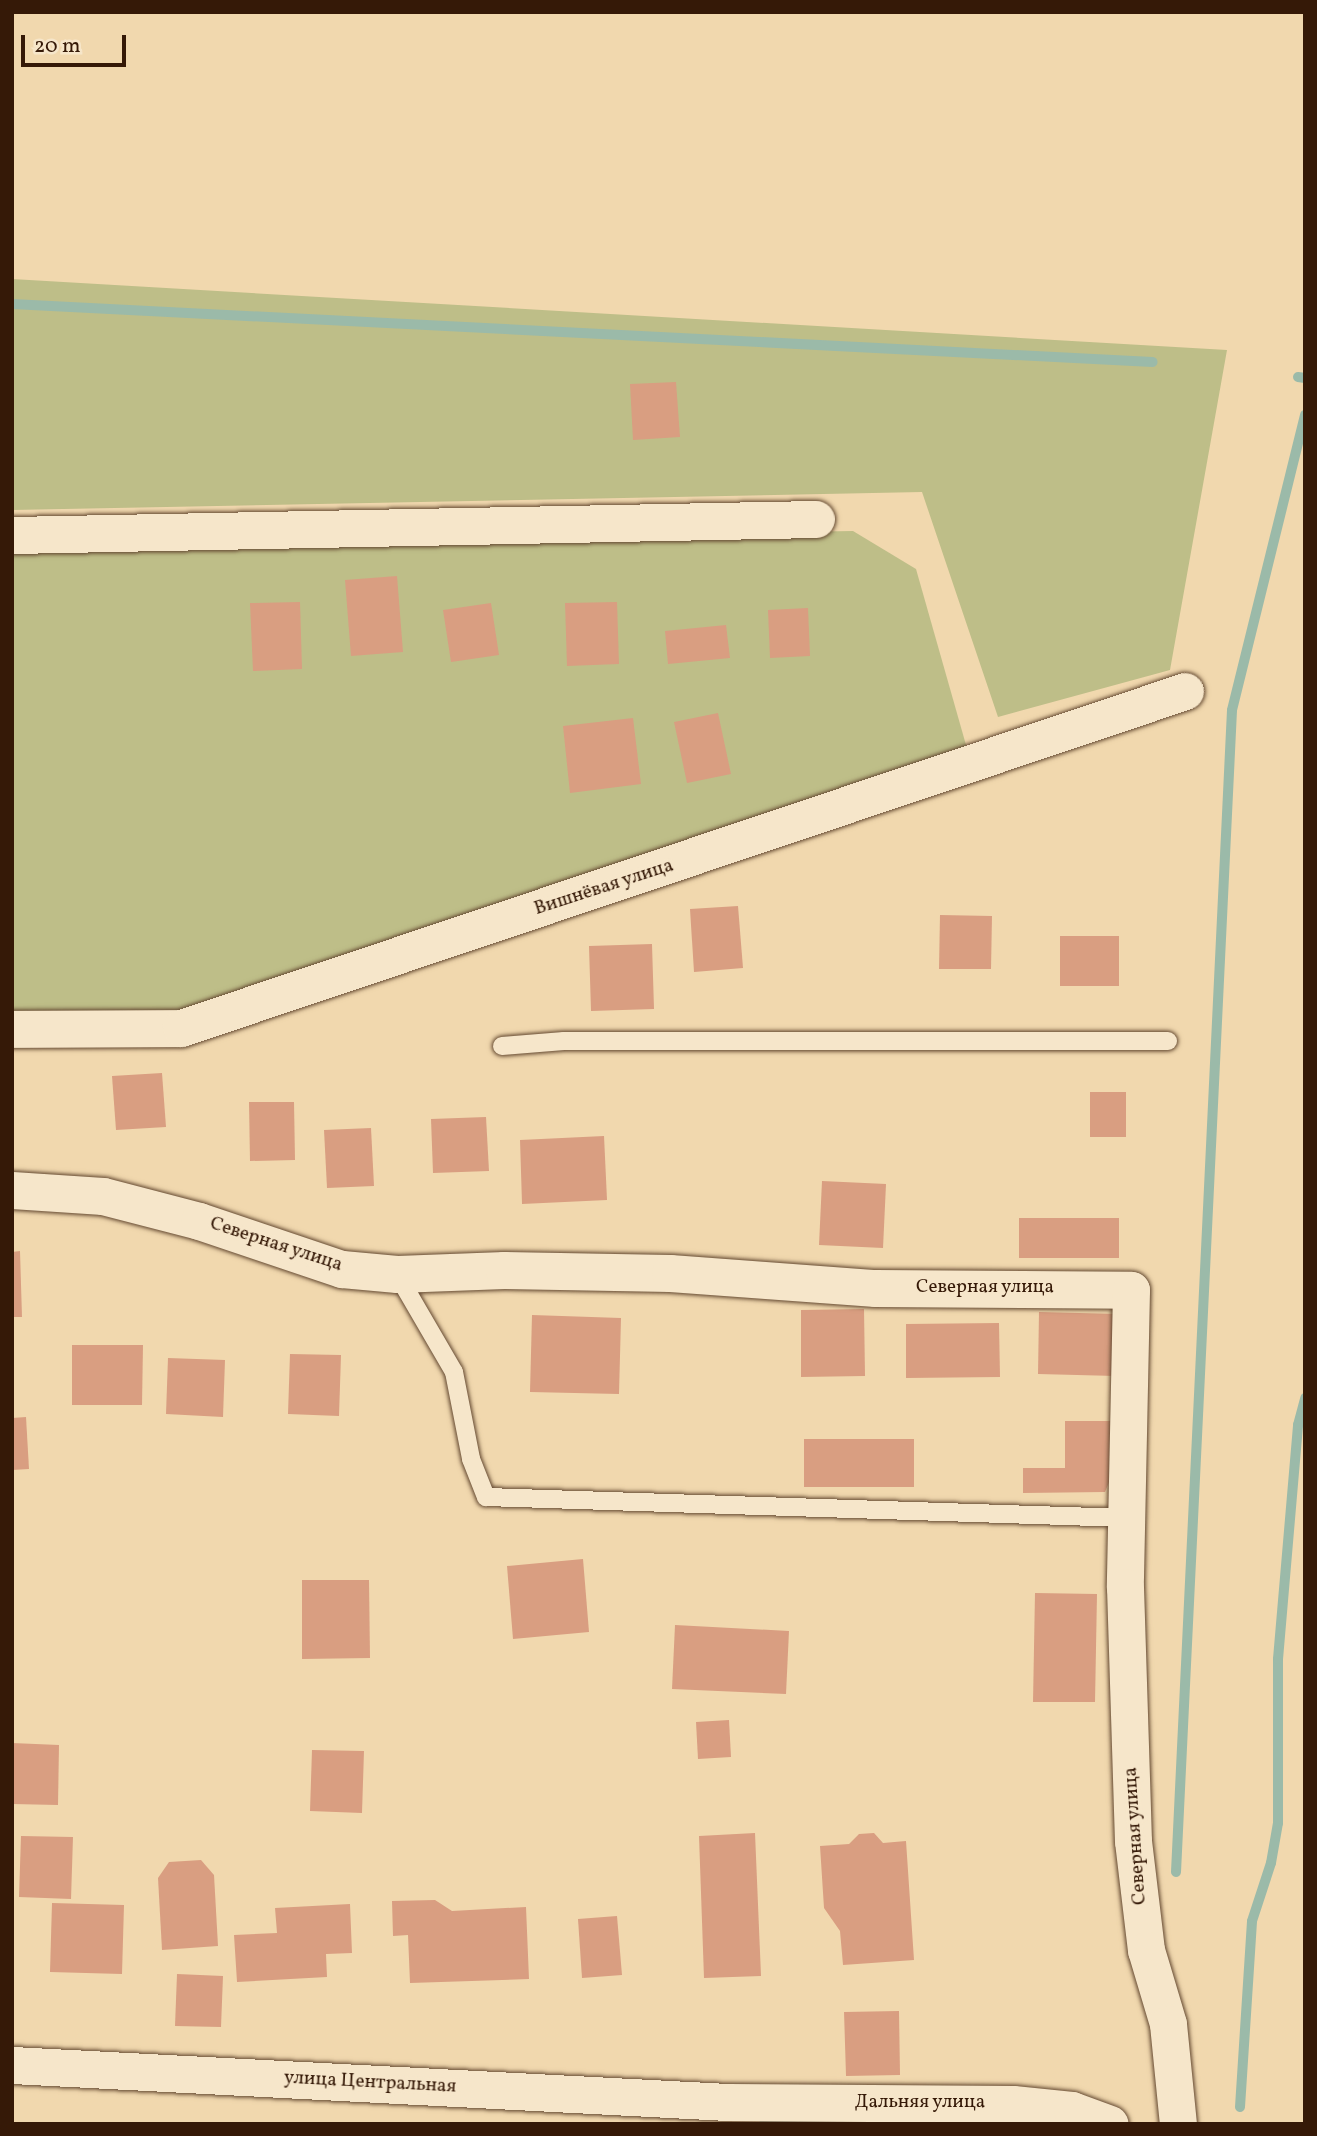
<!DOCTYPE html>
<html>
<head>
<meta charset="utf-8">
<style>
  body { margin:0 }
  #map { position:relative; width:1317px; height:2136px; overflow:hidden; background:#f1d8ae; font-family:Vollkorn,serif }
  div>[style] { position:absolute }
  .green>* { inset:0; background:#bebe88 }
  .water>* { inset:0; background:#9bbaa9 }
  .stream>* { height:10px; margin:-5px; padding:0 5px; transform-origin:5px; border-radius:5px; background:#9bbaa9 }
  .building>* { inset:0; background:#d99e81 }
  .roads { filter:drop-shadow(0 0 2px #644931) drop-shadow(0 0 2px #644931) }
  .lane>* { height:18px; margin:-9px; padding:0 9px; transform-origin:9px; border-radius:9px; background:#f6e6ca }
  .street>* { height:37px; margin:-18.5px; padding:0 18.5px; transform-origin:18.5px; border-radius:18.5px; background:#f6e6ca }
  span { translate:-50% -50%; white-space:nowrap; text-align:center; line-height:1.15; -webkit-text-stroke:7px #f6e6ca; paint-order:stroke }
  .street-label { font-size:19px; color:#351907 }
  .frame { position:absolute; inset:0; border:14px solid #351907; pointer-events:none }
  .scale { position:absolute; left:21px; top:35px; width:105px; height:32px; box-sizing:border-box; border:4px solid #351907; border-top:0; padding-left:9px; font-size:21px; line-height:24px; white-space:nowrap; color:#351907; -webkit-text-stroke:5px #f6e6ca; paint-order:stroke }
</style>
</head>
<body>
<div id="map">
  <div class="green">
    <i style="clip-path:polygon(12px 279px,1227px 350px,1170px 670px,998px 717px,922px 492px,12px 510px)"></i>
    <i style="clip-path:polygon(853px 531px,916px 569px,968px 752px,175px 1013px,12px 1015px,12px 546px)"></i>
  </div>
  <div class="water">
    <i style="clip-path:polygon(856px 2119px,976px 2123px,987px 2124px,756px 2124px,762px 2120px)"></i>
  </div>
  <div class="stream">
    <i style="left:12px;top:304px;width:1142px;rotate:2.91deg"></i>
    <i style="left:1298px;top:377px;width:7px;rotate:8deg"></i>
    <i style="left:1176px;top:1872px;width:1163px;rotate:-87.24deg"></i>
    <i style="left:1232px;top:710px;width:304px;rotate:-76.1deg"></i>
    <i style="left:1240px;top:2107px;width:186px;rotate:-86.3deg"></i>
    <i style="left:1252px;top:1921px;width:61px;rotate:-71.9deg"></i>
    <i style="left:1271px;top:1863px;width:41px;rotate:-80.1deg"></i>
    <i style="left:1278px;top:1823px;width:164px;rotate:-90deg"></i>
    <i style="left:1278px;top:1659px;width:235px;rotate:-85.1deg"></i>
    <i style="left:1298px;top:1425px;width:28px;rotate:-75deg"></i>
  </div>
  <div class="building">
    <i style="clip-path:polygon(676px 382px,680px 437px,633px 440px,630px 384px)"></i>
    <i style="clip-path:polygon(397px 576px,403px 652px,351px 656px,345px 580px)"></i>
    <i style="clip-path:polygon(300px 602px,302px 669px,253px 671px,250px 603px)"></i>
    <i style="clip-path:polygon(617px 602px,619px 664px,567px 666px,565px 603px)"></i>
    <i style="clip-path:polygon(491px 603px,499px 655px,451px 662px,443px 610px)"></i>
    <i style="clip-path:polygon(808px 608px,810px 656px,770px 658px,768px 610px)"></i>
    <i style="clip-path:polygon(726px 625px,730px 658px,668px 664px,665px 631px)"></i>
    <i style="clip-path:polygon(718px 713px,731px 774px,687px 783px,674px 722px)"></i>
    <i style="clip-path:polygon(633px 718px,641px 784px,570px 793px,563px 726px)"></i>
    <i style="clip-path:polygon(738px 906px,743px 968px,694px 972px,690px 909px)"></i>
    <i style="clip-path:polygon(940px 915px,992px 916px,991px 969px,939px 969px)"></i>
    <i style="clip-path:polygon(1060px 936px,1119px 936px,1119px 986px,1060px 986px)"></i>
    <i style="clip-path:polygon(652px 944px,654px 1009px,591px 1011px,589px 946px)"></i>
    <i style="clip-path:polygon(162px 1073px,166px 1127px,116px 1130px,112px 1076px)"></i>
    <i style="clip-path:polygon(1090px 1092px,1126px 1092px,1126px 1137px,1090px 1137px)"></i>
    <i style="clip-path:polygon(249px 1102px,294px 1102px,295px 1160px,250px 1161px)"></i>
    <i style="clip-path:polygon(486px 1117px,489px 1171px,433px 1173px,431px 1119px)"></i>
    <i style="clip-path:polygon(371px 1128px,374px 1186px,327px 1188px,324px 1130px)"></i>
    <i style="clip-path:polygon(604px 1136px,607px 1200px,522px 1204px,520px 1140px)"></i>
    <i style="clip-path:polygon(822px 1181px,886px 1184px,883px 1248px,819px 1245px)"></i>
    <i style="clip-path:polygon(1019px 1218px,1119px 1218px,1119px 1258px,1019px 1258px)"></i>
    <i style="clip-path:polygon(20px 1251px,22px 1317px,12px 1317px,12px 1252px)"></i>
    <i style="clip-path:polygon(864px 1309px,865px 1376px,801px 1377px,801px 1310px)"></i>
    <i style="clip-path:polygon(1039px 1312px,1118px 1314px,1116px 1376px,1038px 1374px)"></i>
    <i style="clip-path:polygon(532px 1315px,621px 1318px,619px 1394px,530px 1392px)"></i>
    <i style="clip-path:polygon(999px 1323px,1000px 1377px,906px 1378px,906px 1324px)"></i>
    <i style="clip-path:polygon(72px 1345px,143px 1345px,142px 1405px,72px 1405px)"></i>
    <i style="clip-path:polygon(290px 1354px,341px 1355px,339px 1416px,288px 1414px)"></i>
    <i style="clip-path:polygon(168px 1358px,225px 1360px,223px 1417px,166px 1414px)"></i>
    <i style="clip-path:polygon(26px 1417px,29px 1469px,12px 1470px,12px 1418px)"></i>
    <i style="clip-path:polygon(1065px 1421px,1115px 1421px,1115px 1468px,1105px 1492px,1023px 1493px,1023px 1468px,1065px 1468px)"></i>
    <i style="clip-path:polygon(804px 1439px,914px 1439px,914px 1487px,804px 1487px)"></i>
    <i style="clip-path:polygon(583px 1559px,589px 1632px,513px 1639px,507px 1566px)"></i>
    <i style="clip-path:polygon(302px 1580px,369px 1580px,370px 1658px,302px 1659px)"></i>
    <i style="clip-path:polygon(1035px 1593px,1097px 1594px,1095px 1702px,1033px 1702px)"></i>
    <i style="clip-path:polygon(675px 1625px,789px 1631px,786px 1694px,672px 1689px)"></i>
    <i style="clip-path:polygon(729px 1720px,731px 1757px,698px 1759px,696px 1722px)"></i>
    <i style="clip-path:polygon(12px 1743px,59px 1745px,58px 1805px,12px 1804px)"></i>
    <i style="clip-path:polygon(312px 1750px,364px 1751px,362px 1813px,310px 1811px)"></i>
    <i style="clip-path:polygon(755px 1833px,761px 1976px,704px 1978px,699px 1836px)"></i>
    <i style="clip-path:polygon(874px 1833px,883px 1843px,906px 1841px,914px 1960px,843px 1965px,840px 1931px,824px 1908px,820px 1846px,849px 1844px,859px 1834px)"></i>
    <i style="clip-path:polygon(21px 1836px,73px 1837px,71px 1899px,19px 1897px)"></i>
    <i style="clip-path:polygon(201px 1860px,214px 1875px,218px 1946px,162px 1950px,158px 1878px,169px 1862px)"></i>
    <i style="clip-path:polygon(435px 1900px,452px 1911px,526px 1907px,529px 1979px,410px 1983px,408px 1935px,393px 1936px,392px 1901px)"></i>
    <i style="clip-path:polygon(52px 1903px,124px 1905px,122px 1974px,50px 1972px)"></i>
    <i style="clip-path:polygon(350px 1904px,352px 1953px,326px 1954px,327px 1977px,237px 1982px,234px 1935px,277px 1933px,275px 1908px)"></i>
    <i style="clip-path:polygon(617px 1916px,622px 1975px,582px 1978px,578px 1919px)"></i>
    <i style="clip-path:polygon(177px 1974px,223px 1976px,221px 2027px,175px 2026px)"></i>
    <i style="clip-path:polygon(899px 2011px,900px 2075px,846px 2076px,844px 2012px)"></i>
  </div>
  <div class="roads">
    <div class="lane">
      <i style="left:502px;top:1046px;width:62px;rotate:-4.6deg"></i>
      <i style="left:564px;top:1041px;width:604px"></i>
      <i style="left:397px;top:1274px;width:113px;rotate:59.8deg"></i>
      <i style="left:454px;top:1372px;width:89px;rotate:78.9deg"></i>
      <i style="left:471px;top:1459px;width:41px;rotate:68.5deg"></i>
      <i style="left:486px;top:1497px;width:640px;rotate:1.88deg"></i>
    </div>
    <div class="street">
      <i style="left:12px;top:535px;width:804px;rotate:-1.14deg"></i>
      <i style="left:12px;top:1029px;width:169px;rotate:-0.3deg"></i>
      <i style="left:181px;top:1028px;width:1059px;rotate:-18.55deg"></i>
      <i style="left:12px;top:1190px;width:91px;rotate:3.8deg"></i>
      <i style="left:103px;top:1196px;width:99px;rotate:14.6deg"></i>
      <i style="left:199px;top:1221px;width:151px;rotate:18.6deg"></i>
      <i style="left:342px;top:1269px;width:55px;rotate:5.2deg"></i>
      <i style="left:397px;top:1274px;width:107px;rotate:-2.1deg"></i>
      <i style="left:504px;top:1270px;width:166px;rotate:1deg"></i>
      <i style="left:670px;top:1273px;width:206px;rotate:4.2deg"></i>
      <i style="left:875px;top:1288px;width:256px;rotate:0.4deg"></i>
      <i style="left:1131px;top:1290px;width:297px;rotate:91.2deg"></i>
      <i style="left:1125px;top:1587px;width:254px;rotate:88.2deg"></i>
      <i style="left:1133px;top:1841px;width:110px;rotate:83.2deg"></i>
      <i style="left:1146px;top:1950px;width:77px;rotate:73.4deg"></i>
      <i style="left:1168px;top:2024px;width:100px;rotate:84.3deg"></i>
      <i style="left:12px;top:2065px;width:717px;rotate:2.96deg"></i>
      <i style="left:728px;top:2102px;width:285px;rotate:0.4deg"></i>
      <i style="left:1013px;top:2104px;width:59px;rotate:5.8deg"></i>
      <i style="left:1072px;top:2110px;width:40px;rotate:20.2deg"></i>
    </div>
  </div>
  <div class="street-label">
    <span style="left:604px;top:888px;rotate:-18deg">Вишнёвая улица</span>
    <span style="left:276px;top:1245px;rotate:18deg">Северная улица</span>
    <span style="left:985px;top:1288px">Северная улица</span>
    <span style="left:1136px;top:1836px;rotate:-94deg">Северная улица</span>
    <span style="left:370px;top:2083px;rotate:3deg">улица Центральная</span>
    <span style="left:920px;top:2103px">Дальняя улица</span>
  </div>
  <div class="frame"></div>
  <div class="scale">20 m</div>
</div>
</body>
</html>
